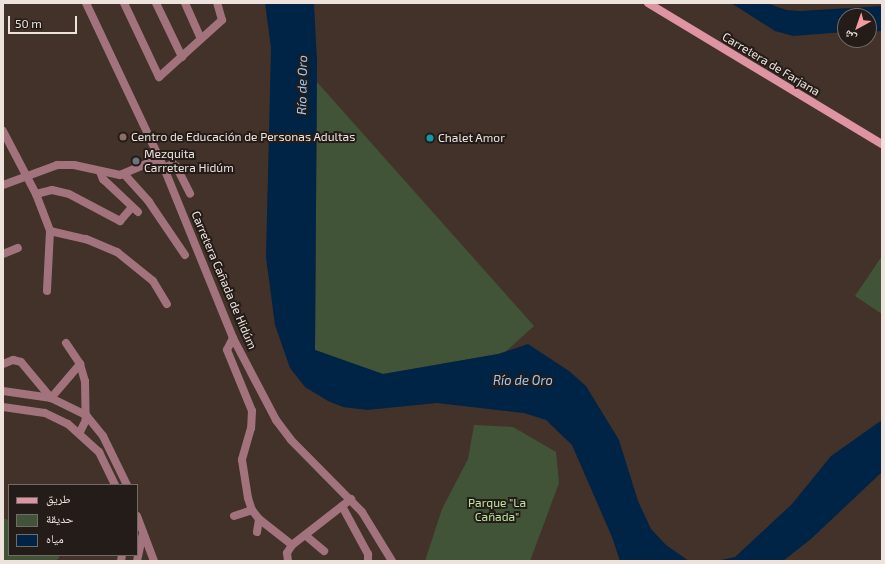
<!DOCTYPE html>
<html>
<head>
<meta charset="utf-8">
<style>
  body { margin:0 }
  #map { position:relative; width:885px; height:564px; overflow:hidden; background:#433229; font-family:"Exo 2","Noto Naskh Arabic",sans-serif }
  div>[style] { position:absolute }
  .green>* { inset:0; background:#425437 }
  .water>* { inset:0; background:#002445 }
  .minor>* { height:8px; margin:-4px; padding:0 4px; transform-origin:4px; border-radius:4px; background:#a2737c }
  .tertiary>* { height:8px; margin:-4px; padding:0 4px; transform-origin:4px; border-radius:4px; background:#a2737c }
  .secondary>* { height:8px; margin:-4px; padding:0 4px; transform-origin:4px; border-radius:4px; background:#de94a3 }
  .dots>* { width:11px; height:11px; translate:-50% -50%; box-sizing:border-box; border:2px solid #241c18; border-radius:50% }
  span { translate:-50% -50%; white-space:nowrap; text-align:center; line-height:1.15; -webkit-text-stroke:4px #241c18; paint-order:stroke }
  .street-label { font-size:12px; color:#eee2dc }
  .poi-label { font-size:12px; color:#eee2dc }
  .left { translate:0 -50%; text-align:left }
  .park-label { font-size:12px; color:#b9e49e }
  .water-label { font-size:13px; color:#9ccbfa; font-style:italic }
  .frame { position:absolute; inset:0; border:4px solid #eee2dc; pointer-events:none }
  .legend { position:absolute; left:8px; top:484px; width:130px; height:72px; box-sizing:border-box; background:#241c18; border:1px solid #756b66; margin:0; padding:5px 7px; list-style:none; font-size:12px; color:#eee2dc }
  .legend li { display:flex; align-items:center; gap:8px; height:20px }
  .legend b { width:20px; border:1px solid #756b66 }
  .north { position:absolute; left:837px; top:8px; width:40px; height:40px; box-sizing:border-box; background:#241c18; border:1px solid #756b66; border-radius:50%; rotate:220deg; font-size:11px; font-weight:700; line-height:16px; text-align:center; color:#eee2dc }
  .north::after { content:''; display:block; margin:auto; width:14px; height:18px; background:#f49aa1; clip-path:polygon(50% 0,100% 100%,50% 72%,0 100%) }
  .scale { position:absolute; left:8px; top:16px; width:69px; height:18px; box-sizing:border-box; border:2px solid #eee2dc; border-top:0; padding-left:5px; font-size:12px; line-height:14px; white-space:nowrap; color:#eee2dc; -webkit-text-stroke:3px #241c18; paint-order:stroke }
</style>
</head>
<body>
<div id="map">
  <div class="green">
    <i style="clip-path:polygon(317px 82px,534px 326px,504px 353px,383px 374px,315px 350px)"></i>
    <i style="clip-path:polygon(882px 256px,882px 314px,855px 296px)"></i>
    <i style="clip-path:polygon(474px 425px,513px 427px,556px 452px,559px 483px,530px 561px,425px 561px,442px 509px,468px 459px)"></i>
    <i style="clip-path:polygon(3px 518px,9px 520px,9px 555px,59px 555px,59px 558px,55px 561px,3px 561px)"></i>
  </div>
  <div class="water">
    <i style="clip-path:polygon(265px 3px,314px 3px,317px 61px,315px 350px,383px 374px,498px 354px,528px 344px,569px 371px,586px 386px,619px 440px,638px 501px,651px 529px,666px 545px,689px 561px,620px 561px,612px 537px,572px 445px,546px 420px,524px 413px,437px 403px,367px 410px,343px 407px,328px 401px,305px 387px,290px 368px,275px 325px,266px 257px,271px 48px)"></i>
    <i style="clip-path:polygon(731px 3px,767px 3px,786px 10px,800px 11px,882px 6px,882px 31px,869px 32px,869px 16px,845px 16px,845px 32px,793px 36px,775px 31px)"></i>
    <i style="clip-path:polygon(882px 420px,882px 472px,811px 539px,783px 561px,716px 561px,735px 557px,792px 504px,831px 456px)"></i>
  </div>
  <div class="minor">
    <i style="left:124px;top:3px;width:82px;rotate:64.7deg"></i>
    <i style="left:159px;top:77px;width:85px;rotate:-42.1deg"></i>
    <i style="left:222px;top:20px;width:18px;rotate:-106deg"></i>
    <i style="left:156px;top:3px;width:60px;rotate:64.3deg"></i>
    <i style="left:185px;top:3px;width:39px;rotate:66deg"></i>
    <i style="left:3px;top:131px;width:71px;rotate:62.4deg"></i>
    <i style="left:36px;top:194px;width:40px;rotate:69deg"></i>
    <i style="left:50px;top:231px;width:60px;rotate:92.9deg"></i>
    <i style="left:164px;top:168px;width:10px;rotate:-24deg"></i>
    <i style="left:173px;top:164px;width:4px;rotate:34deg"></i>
    <i style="left:176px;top:166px;width:31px;rotate:63deg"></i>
    <i style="left:100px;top:172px;width:8px;rotate:67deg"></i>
    <i style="left:103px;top:179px;width:48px;rotate:43.3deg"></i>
    <i style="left:125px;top:175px;width:36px;rotate:48deg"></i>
    <i style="left:149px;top:202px;width:64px;rotate:55.8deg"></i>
    <i style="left:3px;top:185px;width:58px;rotate:-20.3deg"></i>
    <i style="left:57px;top:165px;width:17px"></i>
    <i style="left:74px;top:165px;width:47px;rotate:12.3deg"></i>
    <i style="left:120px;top:175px;width:43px;rotate:-23deg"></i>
    <i style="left:36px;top:194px;width:16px;rotate:-14deg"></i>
    <i style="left:52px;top:190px;width:17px;rotate:13deg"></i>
    <i style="left:69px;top:194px;width:58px;rotate:27.9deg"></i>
    <i style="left:120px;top:221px;width:18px;rotate:-49deg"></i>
    <i style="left:50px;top:231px;width:37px;rotate:13deg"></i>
    <i style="left:86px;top:239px;width:34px;rotate:23deg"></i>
    <i style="left:117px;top:252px;width:46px;rotate:38.9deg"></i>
    <i style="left:153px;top:281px;width:27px;rotate:59deg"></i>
    <i style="left:3px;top:254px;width:16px;rotate:-22deg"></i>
    <i style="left:233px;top:338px;width:13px;rotate:117deg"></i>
    <i style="left:227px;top:350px;width:66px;rotate:67.7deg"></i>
    <i style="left:252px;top:411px;width:17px;rotate:93deg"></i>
    <i style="left:251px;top:428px;width:33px;rotate:106deg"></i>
    <i style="left:242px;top:460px;width:38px;rotate:81deg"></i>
    <i style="left:248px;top:498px;width:13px;rotate:72deg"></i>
    <i style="left:252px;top:510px;width:11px;rotate:52deg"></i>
    <i style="left:259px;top:519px;width:42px;rotate:38.2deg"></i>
    <i style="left:66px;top:343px;width:25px;rotate:56deg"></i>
    <i style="left:80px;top:364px;width:18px;rotate:74deg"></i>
    <i style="left:85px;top:381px;width:39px;rotate:89deg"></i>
    <i style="left:86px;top:420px;width:13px;rotate:117deg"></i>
    <i style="left:3px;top:364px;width:11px;rotate:-22deg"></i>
    <i style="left:13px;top:360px;width:8px;rotate:14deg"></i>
    <i style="left:21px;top:362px;width:47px;rotate:50.2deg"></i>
    <i style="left:51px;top:398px;width:45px;rotate:-49.5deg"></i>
    <i style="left:3px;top:391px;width:49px;rotate:8.3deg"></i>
    <i style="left:51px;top:398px;width:39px;rotate:26deg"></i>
    <i style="left:86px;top:415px;width:27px;rotate:51deg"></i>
    <i style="left:103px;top:436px;width:55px;rotate:63.9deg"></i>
    <i style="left:342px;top:506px;width:55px;rotate:61.6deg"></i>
    <i style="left:368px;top:554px;width:7px;rotate:90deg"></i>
    <i style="left:137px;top:516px;width:48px;rotate:69.3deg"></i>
    <i style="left:234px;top:516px;width:19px;rotate:-18deg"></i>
    <i style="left:257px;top:532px;width:13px;rotate:-81deg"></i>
    <i style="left:305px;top:535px;width:25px;rotate:40deg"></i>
    <i style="left:137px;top:561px;width:29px;rotate:-78deg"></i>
    <i style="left:288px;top:561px;width:8px;rotate:-97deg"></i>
    <i style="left:287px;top:553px;width:9px;rotate:-58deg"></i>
    <i style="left:292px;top:545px;width:75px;rotate:-37.9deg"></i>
  </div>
  <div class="tertiary">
    <i style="left:86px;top:3px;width:183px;rotate:64.7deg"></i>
    <i style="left:164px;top:168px;width:183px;rotate:67.9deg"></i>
    <i style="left:233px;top:338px;width:93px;rotate:62.3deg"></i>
    <i style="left:276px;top:420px;width:25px;rotate:53deg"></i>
    <i style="left:291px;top:440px;width:101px;rotate:45.4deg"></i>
    <i style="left:362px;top:512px;width:57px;rotate:58.5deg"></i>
    <i style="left:3px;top:407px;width:42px;rotate:8.1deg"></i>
    <i style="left:45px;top:413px;width:25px;rotate:26deg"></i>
    <i style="left:68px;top:424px;width:42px;rotate:42.1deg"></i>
    <i style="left:99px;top:452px;width:37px;rotate:64deg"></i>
    <i style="left:121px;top:561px;width:6px;rotate:-81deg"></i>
  </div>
  <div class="secondary">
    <i style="left:648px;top:3px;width:273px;rotate:31.1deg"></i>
  </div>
  <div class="dots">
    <i style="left:123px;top:137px;background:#8d6e63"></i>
    <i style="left:430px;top:138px;background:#0f9aa8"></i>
    <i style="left:136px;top:161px;background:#6b7280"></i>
  </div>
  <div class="street-label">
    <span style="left:771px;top:64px;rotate:31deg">Carretera de Farjana</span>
    <span style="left:224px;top:280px;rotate:67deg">Carretera Cañada de Hidúm</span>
  </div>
  <div class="poi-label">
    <span class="left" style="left:131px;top:137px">Centro de Educación de Personas Adultas</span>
    <span class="left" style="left:438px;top:138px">Chalet Amor</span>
    <span class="left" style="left:144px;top:161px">Mezquita<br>Carretera Hidúm</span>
  </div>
  <div class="park-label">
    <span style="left:497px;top:510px">Parque "La<br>Cañada"</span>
  </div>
  <div class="water-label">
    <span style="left:302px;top:85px;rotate:-89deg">Río de Oro</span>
    <span style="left:523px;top:380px">Río de Oro</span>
  </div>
  <div class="frame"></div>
  <ul class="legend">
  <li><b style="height:5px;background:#de94a3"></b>طريق</li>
  <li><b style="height:11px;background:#425437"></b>حديقة</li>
  <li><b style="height:11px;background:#002445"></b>مياه</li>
  </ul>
  <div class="north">ش</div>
  <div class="scale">50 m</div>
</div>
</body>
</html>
